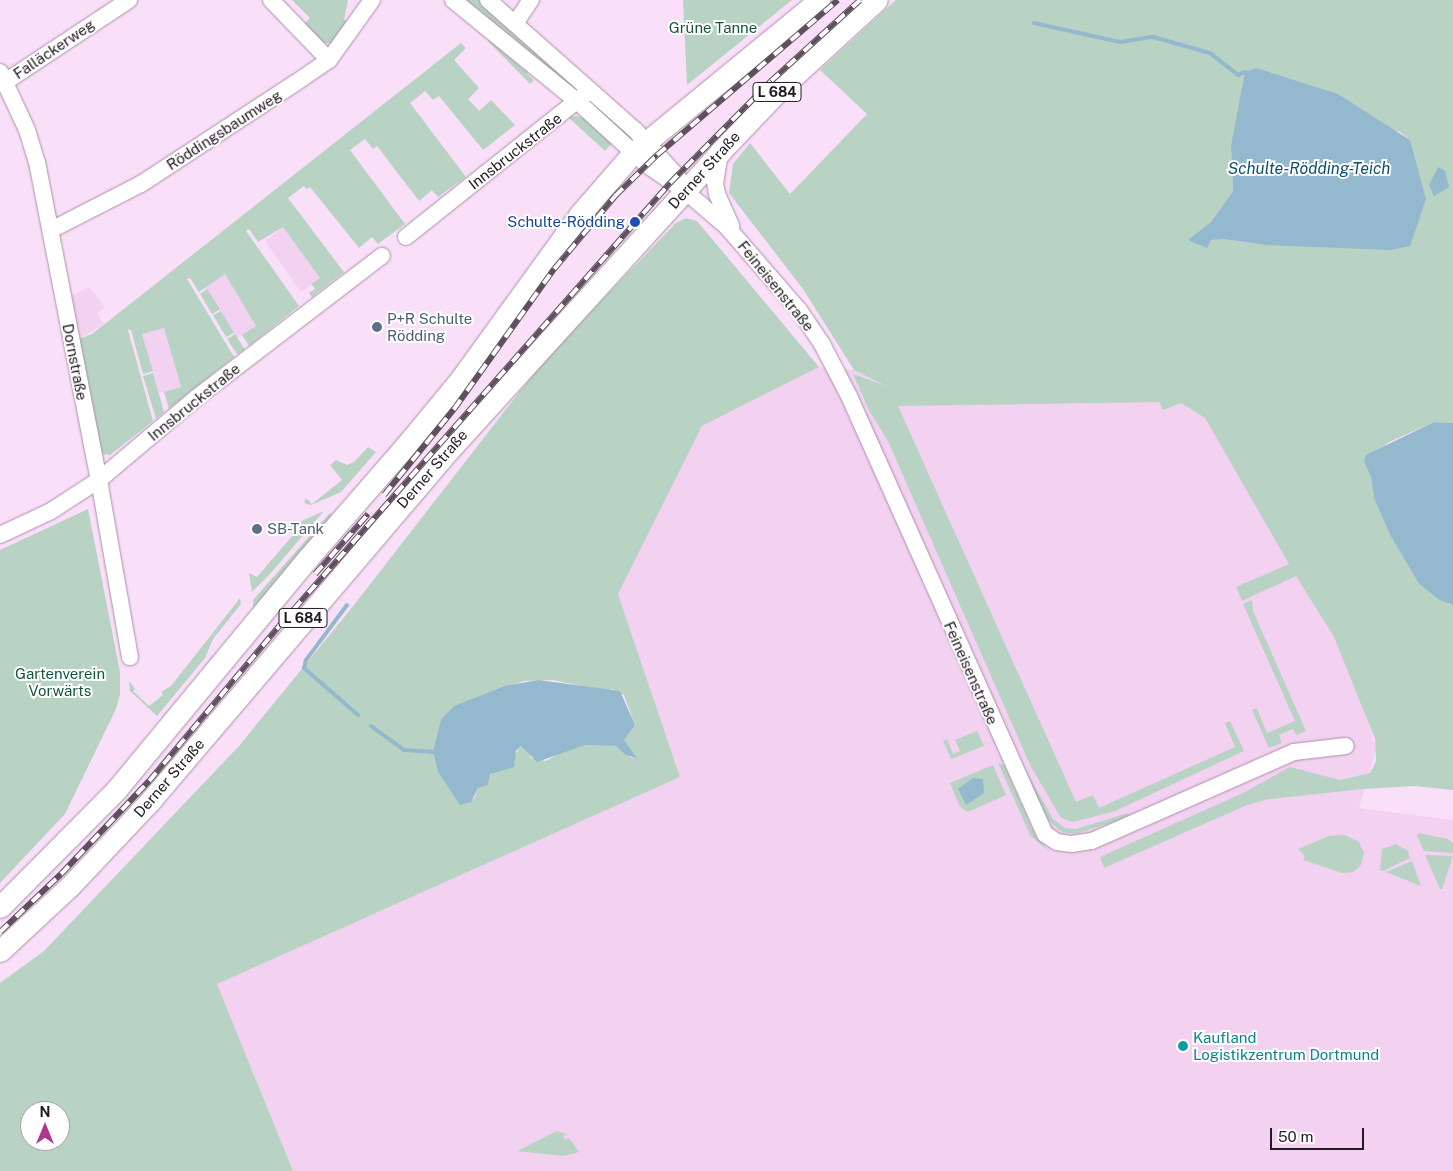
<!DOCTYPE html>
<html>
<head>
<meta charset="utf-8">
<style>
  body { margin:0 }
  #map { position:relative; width:1453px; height:1171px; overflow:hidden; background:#fadff9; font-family:"Public Sans",sans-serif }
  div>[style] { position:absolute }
  .built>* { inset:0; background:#f2d1f1 }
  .green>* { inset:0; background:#b8d3c4 }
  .water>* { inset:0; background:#94b8cd }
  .stream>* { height:4px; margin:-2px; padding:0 2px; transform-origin:2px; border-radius:2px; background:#94b8cd }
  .roads { filter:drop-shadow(0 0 1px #aa90a9) drop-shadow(0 0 1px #aa90a9) }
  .minor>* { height:16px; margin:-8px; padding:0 8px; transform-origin:8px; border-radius:8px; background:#fff }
  .major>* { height:21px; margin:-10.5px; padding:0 10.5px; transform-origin:10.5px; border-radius:10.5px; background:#fff }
  .rail>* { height:5.5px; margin-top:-2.75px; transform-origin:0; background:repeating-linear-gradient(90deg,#fff 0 11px,#5f505e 0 22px); box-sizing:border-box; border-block:1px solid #5f505e }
  .dots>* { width:14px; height:14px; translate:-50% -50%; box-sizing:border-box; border:2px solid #fff; border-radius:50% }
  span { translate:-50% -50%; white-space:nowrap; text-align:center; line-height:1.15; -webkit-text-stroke:4px #fff; paint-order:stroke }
  .shield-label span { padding:1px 4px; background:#fff; border:1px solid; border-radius:4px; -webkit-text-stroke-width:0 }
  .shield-label { font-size:14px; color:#231922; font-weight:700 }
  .park-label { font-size:15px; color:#14563c }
  .street-label { font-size:15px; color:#231922 }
  .transit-label { font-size:15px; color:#164399 }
  .right { translate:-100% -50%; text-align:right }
  .service-label { font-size:15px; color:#4e5e75 }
  .left { translate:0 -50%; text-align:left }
  .culture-label { font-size:15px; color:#0d838f }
  .water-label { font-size:16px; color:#0d4f6c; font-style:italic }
  .north { position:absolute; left:20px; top:1101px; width:50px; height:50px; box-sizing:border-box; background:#fff; border:1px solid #a7a3a7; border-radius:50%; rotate:0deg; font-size:14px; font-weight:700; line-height:20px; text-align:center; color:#231922 }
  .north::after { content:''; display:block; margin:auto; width:18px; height:22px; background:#ae368c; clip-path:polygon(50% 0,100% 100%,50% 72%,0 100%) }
  .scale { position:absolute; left:1270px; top:1128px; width:94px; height:22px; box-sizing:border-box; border:2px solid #231922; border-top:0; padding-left:6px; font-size:15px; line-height:18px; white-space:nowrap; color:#231922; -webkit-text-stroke:4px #fff; paint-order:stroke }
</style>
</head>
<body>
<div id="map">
  <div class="built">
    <i style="clip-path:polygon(283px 227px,320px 278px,301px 292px,265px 241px)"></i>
    <i style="clip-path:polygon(225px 274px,257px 326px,237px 338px,205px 286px)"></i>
    <i style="clip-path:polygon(89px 287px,105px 307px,97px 314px,104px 324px,79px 339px,70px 296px)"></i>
    <i style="clip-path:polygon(164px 328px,181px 387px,159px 393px,142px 334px)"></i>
    <i style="clip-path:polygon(819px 367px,854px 370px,894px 390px,1181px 402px,1205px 418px,1334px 637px,1360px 697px,1376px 749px,1359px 808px,1453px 820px,1453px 1171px,293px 1171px,217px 984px,680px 777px,618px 594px,702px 426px)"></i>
  </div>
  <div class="green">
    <i style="clip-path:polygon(292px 0,348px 0,344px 20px,349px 21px,332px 43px,321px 43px,303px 25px,310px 18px)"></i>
    <i style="clip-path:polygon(462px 0,482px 0,568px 77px,562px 81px)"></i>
    <i style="clip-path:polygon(683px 0,792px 0,687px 85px)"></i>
    <i style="clip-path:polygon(evenodd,896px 0,1453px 0,1453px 423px,1434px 422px,1389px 442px,1364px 462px,1371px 477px,1374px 498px,1390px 535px,1419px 584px,1439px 600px,1453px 605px,1453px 790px,1415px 786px,1363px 789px,1269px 799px,1247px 805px,1104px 868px,1100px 857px,1243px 793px,1290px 767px,1340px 780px,1370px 773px,1376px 761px,1375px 739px,1334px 637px,1296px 576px,1242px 601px,1236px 587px,1289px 564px,1205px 418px,1181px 403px,1163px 410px,1159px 402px,898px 406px,1076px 802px,1093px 795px,1099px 808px,1235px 747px,1225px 723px,1230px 721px,1244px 751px,1115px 811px,1073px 822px,1061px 818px,1030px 765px,888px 441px,870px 412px,853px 374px,886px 386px,854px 370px,803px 289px,729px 193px,733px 164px,750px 143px,790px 194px,867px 114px,820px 70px,896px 0,1337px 94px,1390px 129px,1400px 132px,1410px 140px,1411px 149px,1266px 245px,1223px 239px,1189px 240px,1211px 222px,1233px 191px,1231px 146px,1337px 94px)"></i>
    <i style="clip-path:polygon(488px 36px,524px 70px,527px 67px,530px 69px,527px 74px,534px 80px,530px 84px,488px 41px)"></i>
    <i style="clip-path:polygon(461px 43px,466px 48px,454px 60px,479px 88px,468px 99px,479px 111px,491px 100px,515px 125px,483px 150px,439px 96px,433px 100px,425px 91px,410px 103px,466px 177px,438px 197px,432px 190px,419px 201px,377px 146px,373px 149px,365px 139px,350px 150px,405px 224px,378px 244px,372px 237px,359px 248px,310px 187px,307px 189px,304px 186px,288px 198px,344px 272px,312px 297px,309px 293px,315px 289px,311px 284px,320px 278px,283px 227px,258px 242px,249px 229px,246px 231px,299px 306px,249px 346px,242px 335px,256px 326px,225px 274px,199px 292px,190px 278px,187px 279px,234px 357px,169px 409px,164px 392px,181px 387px,164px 328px,142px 334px,153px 371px,143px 374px,131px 330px,128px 330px,153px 421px,110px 455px,102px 454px,79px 339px,92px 334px)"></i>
    <i style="clip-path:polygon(577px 116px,586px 119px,612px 143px,605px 151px,568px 117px)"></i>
    <i style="clip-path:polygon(evenodd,686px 218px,697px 221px,819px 367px,702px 426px,618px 594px,680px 777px,217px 984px,293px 1171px,0 1171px,0 983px,44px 951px,239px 746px,354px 605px,545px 359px,676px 223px,686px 218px,553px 680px,605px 691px,612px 689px,624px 695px,635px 725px,624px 740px,633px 759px,616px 746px,585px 745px,569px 748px,546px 761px,531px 758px,528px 750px,521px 746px,515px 755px,490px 774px,488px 785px,478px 788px,474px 799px,453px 794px,438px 772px,433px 752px,454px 706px,524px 681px,553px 680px,686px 218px,30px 1111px,60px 1111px,60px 1141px,30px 1141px,30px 1111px)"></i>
    <i style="clip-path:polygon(207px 289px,220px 309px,212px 314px,200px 294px)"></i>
    <i style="clip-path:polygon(221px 311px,234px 333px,226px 337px,213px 315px)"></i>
    <i style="clip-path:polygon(235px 334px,245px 350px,237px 354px,227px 339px)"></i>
    <i style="clip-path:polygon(153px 373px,164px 412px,156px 419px,143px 376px)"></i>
    <i style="clip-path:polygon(368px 447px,376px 452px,341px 492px,311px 505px,304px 503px,306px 498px,312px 504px,342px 480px,330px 465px,336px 460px,347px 465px,354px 462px)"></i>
    <i style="clip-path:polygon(88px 509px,120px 672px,120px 695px,116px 709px,65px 814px,0 883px,0 550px)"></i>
    <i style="clip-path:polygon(324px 511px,270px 574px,252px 592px,249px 573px,257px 577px,293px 535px,288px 527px)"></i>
    <i style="clip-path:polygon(330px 513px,335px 517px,254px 612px,253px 600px)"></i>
    <i style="clip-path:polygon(240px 598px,241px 604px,213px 639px,205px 658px,157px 716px,130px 691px,129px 681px,135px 689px,133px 691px,149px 706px,163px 695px,161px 692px,171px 686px)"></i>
    <i style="clip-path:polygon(1252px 600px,1253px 611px,1306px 731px,1296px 735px,1293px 729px,1279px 735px,1282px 743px,1269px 748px,1252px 710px,1256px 708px,1258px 711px,1267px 733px,1295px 721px,1243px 604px)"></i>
    <i style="clip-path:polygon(977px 731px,984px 746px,951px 759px,943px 741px,947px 739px,953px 754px,960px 751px,955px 740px)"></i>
    <i style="clip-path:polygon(998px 763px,1004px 765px,1035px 835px,1050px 853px,1030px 835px)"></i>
    <i style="clip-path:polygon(993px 765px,1006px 795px,968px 812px,960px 807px,950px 783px)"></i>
    <i style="clip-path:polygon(1025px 769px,1053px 819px,1065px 828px,1076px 829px,1128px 813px,1130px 817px,1075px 834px,1062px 832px,1049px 821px,1032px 792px,1021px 770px)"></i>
    <i style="clip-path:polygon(1419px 833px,1448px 839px,1453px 843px,1453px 853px,1424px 851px,1417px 836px)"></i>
    <i style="clip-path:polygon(1345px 835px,1359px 842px,1364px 853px,1361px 865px,1353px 872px,1342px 873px,1303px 860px,1305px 856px,1298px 849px,1329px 836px)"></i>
    <i style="clip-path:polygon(1396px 844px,1408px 851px,1410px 858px,1383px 871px,1380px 870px,1382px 849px)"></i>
    <i style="clip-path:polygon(1425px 855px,1453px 856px,1442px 889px,1440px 889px)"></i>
    <i style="clip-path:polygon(1412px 861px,1421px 886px,1386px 872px)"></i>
    <i style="clip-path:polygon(557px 1131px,567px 1134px,563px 1136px,565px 1140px,569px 1138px,579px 1152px,563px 1156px,517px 1151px)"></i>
  </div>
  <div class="water">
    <i style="clip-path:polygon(1256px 68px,1338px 94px,1410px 140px,1426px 199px,1410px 246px,1391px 250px,1266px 245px,1223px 239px,1211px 240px,1207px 248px,1188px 240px,1211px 222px,1233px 191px,1231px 146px,1245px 72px)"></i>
    <i style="clip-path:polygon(1438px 167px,1445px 171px,1449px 187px,1434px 196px,1429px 185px)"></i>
    <i style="clip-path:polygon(1434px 422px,1453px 423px,1453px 605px,1439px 600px,1419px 584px,1390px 535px,1374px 498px,1371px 477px,1364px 462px,1366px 455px)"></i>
    <i style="clip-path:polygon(538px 680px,620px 691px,635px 725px,624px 740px,637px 758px,626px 755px,616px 746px,585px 745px,537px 762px,521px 746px,516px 751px,514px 767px,490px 774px,488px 785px,478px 788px,471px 802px,460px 805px,438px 772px,433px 752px,441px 720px,454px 706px,505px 686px)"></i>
    <i style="clip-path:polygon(973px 778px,983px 779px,984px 793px,966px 805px,958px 789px)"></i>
  </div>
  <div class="stream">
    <i style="left:1034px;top:23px;width:88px;rotate:12.5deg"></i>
    <i style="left:1120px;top:42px;width:33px;rotate:-9deg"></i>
    <i style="left:1153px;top:37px;width:59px;rotate:15.7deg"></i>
    <i style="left:1210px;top:53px;width:36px;rotate:38deg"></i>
    <i style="left:1238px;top:75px;width:8px;rotate:-23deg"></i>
    <i style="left:347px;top:605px;width:69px;rotate:126.7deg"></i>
    <i style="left:306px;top:660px;width:8px;rotate:104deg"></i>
    <i style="left:304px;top:668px;width:72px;rotate:41deg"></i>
    <i style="left:371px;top:726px;width:41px;rotate:36deg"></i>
    <i style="left:404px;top:750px;width:29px;rotate:4deg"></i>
  </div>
  <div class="roads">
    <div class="minor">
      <i style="left:271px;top:0;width:83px;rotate:46deg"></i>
      <i style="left:453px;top:0;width:160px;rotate:39.2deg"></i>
      <i style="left:577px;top:101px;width:95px;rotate:42.4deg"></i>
      <i style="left:647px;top:165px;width:46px;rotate:34.4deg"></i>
      <i style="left:685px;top:191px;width:55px;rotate:40.6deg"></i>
      <i style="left:727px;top:227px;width:110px;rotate:49.1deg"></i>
      <i style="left:799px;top:310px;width:41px;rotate:55.9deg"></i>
      <i style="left:822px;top:344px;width:59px;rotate:62.6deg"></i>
      <i style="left:849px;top:396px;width:480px;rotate:65.9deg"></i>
      <i style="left:1045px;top:834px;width:14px;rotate:34deg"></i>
      <i style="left:1057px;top:842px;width:15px;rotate:8deg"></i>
      <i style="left:1072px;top:844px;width:20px;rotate:-9deg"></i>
      <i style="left:1092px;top:841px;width:221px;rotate:-23.8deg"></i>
      <i style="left:1294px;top:752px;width:52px;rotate:-6.6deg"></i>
      <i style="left:488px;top:0;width:196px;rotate:41.5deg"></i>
      <i style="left:635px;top:130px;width:62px;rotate:47.6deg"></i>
      <i style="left:677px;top:176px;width:13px;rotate:61deg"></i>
      <i style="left:516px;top:22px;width:27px;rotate:-56deg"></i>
      <i style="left:0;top:72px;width:64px;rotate:65deg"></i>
      <i style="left:27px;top:130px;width:34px;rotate:73deg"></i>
      <i style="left:37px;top:162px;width:324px;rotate:79deg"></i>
      <i style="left:99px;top:480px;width:180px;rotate:80.1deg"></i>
      <i style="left:5px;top:82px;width:149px;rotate:-33.5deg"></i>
      <i style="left:720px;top:152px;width:30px;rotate:99deg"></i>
      <i style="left:715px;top:182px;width:12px;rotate:81deg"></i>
      <i style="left:717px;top:194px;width:35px;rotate:66deg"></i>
      <i style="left:51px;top:230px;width:101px;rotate:-27.1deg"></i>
      <i style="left:141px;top:184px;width:183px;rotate:-33.2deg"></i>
      <i style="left:294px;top:84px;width:42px;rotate:-34.4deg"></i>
      <i style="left:329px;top:60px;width:74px;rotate:-54.4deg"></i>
      <i style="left:406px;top:237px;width:229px;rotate:-38.6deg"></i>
      <i style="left:0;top:535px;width:56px;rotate:-25.2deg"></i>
      <i style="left:51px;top:511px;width:57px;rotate:-32.9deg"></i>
      <i style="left:99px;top:480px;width:127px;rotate:-40.2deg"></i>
      <i style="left:196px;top:398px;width:234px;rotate:-37.4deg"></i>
    </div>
    <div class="major">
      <i style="left:0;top:907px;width:165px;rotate:-45.2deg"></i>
      <i style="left:116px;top:790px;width:301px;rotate:-50.4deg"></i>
      <i style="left:308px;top:558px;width:151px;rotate:-49deg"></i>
      <i style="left:407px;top:444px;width:83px;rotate:-50.4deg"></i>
      <i style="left:460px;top:380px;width:205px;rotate:-54.1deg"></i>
      <i style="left:580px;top:214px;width:81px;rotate:-49deg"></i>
      <i style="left:633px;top:153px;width:241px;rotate:-39.4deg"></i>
      <i style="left:0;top:951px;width:96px;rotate:-42.9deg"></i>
      <i style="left:70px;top:886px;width:118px;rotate:-46.7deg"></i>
      <i style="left:151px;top:800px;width:448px;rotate:-49.6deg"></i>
      <i style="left:441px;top:459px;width:415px;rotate:-47.7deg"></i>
      <i style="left:720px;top:152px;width:91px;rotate:-46.3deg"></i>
      <i style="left:783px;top:86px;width:127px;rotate:-42.5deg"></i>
    </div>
  </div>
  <div class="rail">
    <i style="left:384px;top:495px;width:111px;rotate:-50.9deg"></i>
    <i style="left:454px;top:409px;width:172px;rotate:-54.5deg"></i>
    <i style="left:554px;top:269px;width:95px;rotate:-50.1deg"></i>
    <i style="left:615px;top:196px;width:59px;rotate:-44.3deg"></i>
    <i style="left:657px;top:155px;width:238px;rotate:-40.6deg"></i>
    <i style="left:315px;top:574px;width:80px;rotate:-48.5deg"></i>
    <i style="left:0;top:932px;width:84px;rotate:-43.6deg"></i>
    <i style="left:61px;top:874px;width:128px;rotate:-46.6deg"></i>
    <i style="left:149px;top:781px;width:202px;rotate:-50deg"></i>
    <i style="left:279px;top:626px;width:591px;rotate:-48.57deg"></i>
    <i style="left:670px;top:183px;width:144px;rotate:-45.3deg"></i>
    <i style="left:771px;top:81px;width:120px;rotate:-42.3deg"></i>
  </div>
  <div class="dots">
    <i style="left:635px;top:222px;background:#1a4fb4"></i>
    <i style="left:377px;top:327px;background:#5c6f8a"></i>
    <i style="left:257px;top:529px;background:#5c6f8a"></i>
    <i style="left:1183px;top:1046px;background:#0f9aa8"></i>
  </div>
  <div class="shield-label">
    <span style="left:777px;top:92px">L 684</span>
    <span style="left:303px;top:618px">L 684</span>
  </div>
  <div class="park-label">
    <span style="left:713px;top:28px">Grüne Tanne</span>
    <span style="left:60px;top:682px">Gartenverein<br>Vorwärts</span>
  </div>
  <div class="street-label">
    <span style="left:54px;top:49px;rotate:-34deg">Falläckerweg</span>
    <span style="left:224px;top:130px;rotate:-33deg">Röddingsbaumweg</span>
    <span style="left:515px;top:151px;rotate:-38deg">Innsbruckstraße</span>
    <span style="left:704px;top:170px;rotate:-48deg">Derner Straße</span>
    <span style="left:776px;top:286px;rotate:51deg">Feineisenstraße</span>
    <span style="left:75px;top:362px;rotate:79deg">Dornstraße</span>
    <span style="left:194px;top:402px;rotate:-39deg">Innsbruckstraße</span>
    <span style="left:432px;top:469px;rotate:-49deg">Derner Straße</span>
    <span style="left:971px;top:673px;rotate:66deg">Feineisenstraße</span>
    <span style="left:169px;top:778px;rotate:-49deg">Derner Straße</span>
  </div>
  <div class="transit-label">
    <span class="right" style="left:625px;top:222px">Schulte-Rödding</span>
  </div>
  <div class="service-label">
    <span class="left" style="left:387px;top:327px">P+R Schulte<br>Rödding</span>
    <span class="left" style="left:267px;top:529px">SB-Tank</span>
  </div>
  <div class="culture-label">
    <span class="left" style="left:1193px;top:1046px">Kaufland<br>Logistikzentrum Dortmund</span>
  </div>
  <div class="water-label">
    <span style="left:1309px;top:169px">Schulte-Rödding-Teich</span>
  </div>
  <div class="north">N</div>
  <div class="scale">50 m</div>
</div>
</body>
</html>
